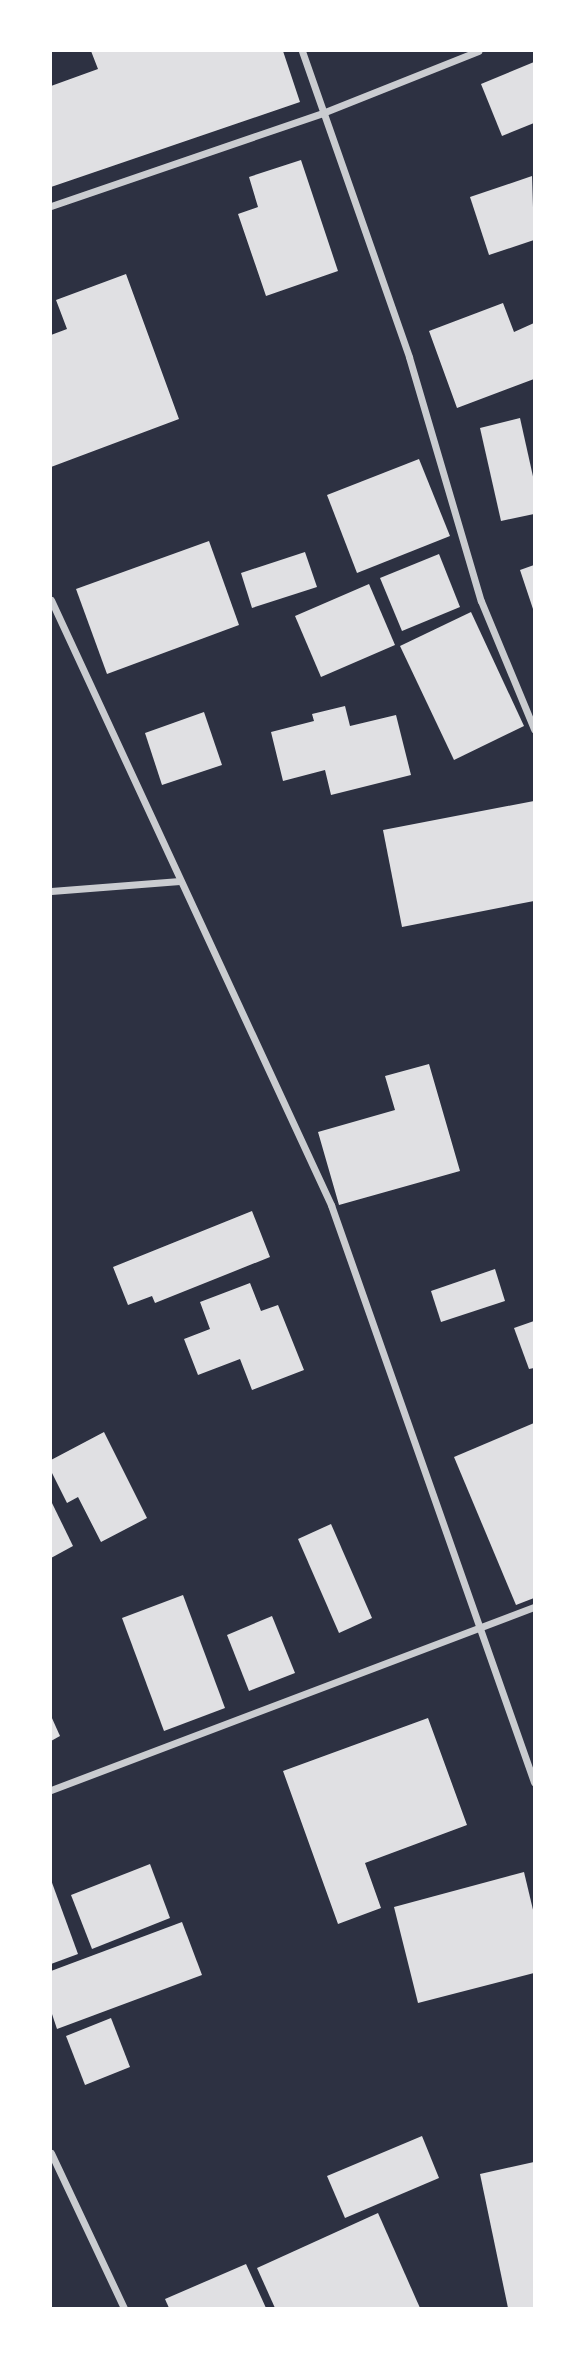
<!DOCTYPE html>
<html>
<head>
<meta charset="utf-8">
<style>
  body { margin:0 }
  #map { position:relative; width:585px; height:2359px; overflow:hidden; background:#2d3142; font-family:Manrope,sans-serif }
  div>[style] { position:absolute }
  .building>* { inset:0; background:#e0e0e3 }
  .minor>* { height:7px; margin:-3.5px; padding:0 3.5px; transform-origin:3.5px; border-radius:3.5px; background:#caccd0 }
  span { translate:-50% -50%; white-space:nowrap; text-align:center; line-height:1.15; -webkit-text-stroke:7px #fff; paint-order:stroke }
  .frame { position:absolute; inset:0; border:52px solid #fff; pointer-events:none }
</style>
</head>
<body>
<div id="map">
  <div class="building">
    <i style="clip-path:polygon(91px 51px,283px 51px,300px 102px,51px 187px,51px 86px,98px 69px)"></i>
    <i style="clip-path:polygon(534px 62px,534px 123px,502px 136px,481px 84px)"></i>
    <i style="clip-path:polygon(301px 160px,338px 271px,266px 296px,238px 214px,258px 207px,249px 177px)"></i>
    <i style="clip-path:polygon(532px 176px,534px 240px,489px 255px,470px 197px)"></i>
    <i style="clip-path:polygon(126px 274px,179px 419px,51px 467px,51px 335px,67px 329px,56px 300px)"></i>
    <i style="clip-path:polygon(503px 303px,514px 332px,534px 323px,534px 379px,457px 408px,429px 331px)"></i>
    <i style="clip-path:polygon(520px 418px,534px 481px,534px 514px,501px 521px,480px 428px)"></i>
    <i style="clip-path:polygon(419px 459px,450px 536px,357px 573px,327px 495px)"></i>
    <i style="clip-path:polygon(209px 541px,239px 625px,107px 674px,76px 589px)"></i>
    <i style="clip-path:polygon(305px 552px,317px 587px,252px 608px,241px 573px)"></i>
    <i style="clip-path:polygon(439px 554px,460px 607px,402px 631px,380px 578px)"></i>
    <i style="clip-path:polygon(534px 565px,534px 612px,520px 570px)"></i>
    <i style="clip-path:polygon(369px 584px,395px 645px,321px 677px,295px 616px)"></i>
    <i style="clip-path:polygon(471px 612px,524px 726px,454px 760px,400px 646px)"></i>
    <i style="clip-path:polygon(345px 706px,350px 726px,396px 715px,411px 775px,331px 795px,325px 770px,283px 781px,271px 732px,314px 721px,312px 714px)"></i>
    <i style="clip-path:polygon(204px 712px,222px 765px,162px 785px,145px 733px)"></i>
    <i style="clip-path:polygon(534px 801px,534px 901px,402px 927px,383px 830px)"></i>
    <i style="clip-path:polygon(429px 1064px,460px 1171px,339px 1205px,318px 1132px,395px 1110px,385px 1076px)"></i>
    <i style="clip-path:polygon(252px 1211px,270px 1257px,155px 1303px,152px 1296px,128px 1305px,113px 1267px)"></i>
    <i style="clip-path:polygon(495px 1269px,505px 1301px,441px 1322px,431px 1291px)"></i>
    <i style="clip-path:polygon(250px 1283px,261px 1311px,278px 1305px,304px 1370px,252px 1390px,240px 1359px,198px 1375px,184px 1339px,210px 1329px,200px 1302px)"></i>
    <i style="clip-path:polygon(534px 1321px,534px 1368px,529px 1369px,514px 1328px)"></i>
    <i style="clip-path:polygon(534px 1423px,534px 1598px,516px 1605px,454px 1457px)"></i>
    <i style="clip-path:polygon(104px 1432px,147px 1518px,101px 1542px,78px 1497px,67px 1503px,51px 1471px,51px 1460px)"></i>
    <i style="clip-path:polygon(51px 1501px,73px 1546px,51px 1558px)"></i>
    <i style="clip-path:polygon(331px 1524px,372px 1618px,339px 1633px,298px 1539px)"></i>
    <i style="clip-path:polygon(183px 1595px,225px 1708px,164px 1731px,122px 1618px)"></i>
    <i style="clip-path:polygon(272px 1616px,295px 1673px,249px 1691px,227px 1635px)"></i>
    <i style="clip-path:polygon(51px 1716px,60px 1736px,51px 1741px)"></i>
    <i style="clip-path:polygon(428px 1718px,467px 1825px,365px 1863px,381px 1908px,338px 1924px,283px 1771px)"></i>
    <i style="clip-path:polygon(150px 1864px,170px 1918px,92px 1949px,71px 1895px)"></i>
    <i style="clip-path:polygon(524px 1872px,534px 1914px,534px 1973px,418px 2003px,394px 1907px)"></i>
    <i style="clip-path:polygon(51px 1880px,78px 1954px,51px 1964px)"></i>
    <i style="clip-path:polygon(182px 1922px,202px 1975px,57px 2029px,51px 2011px,51px 1971px)"></i>
    <i style="clip-path:polygon(111px 2018px,130px 2067px,85px 2085px,66px 2036px)"></i>
    <i style="clip-path:polygon(422px 2136px,439px 2178px,345px 2218px,327px 2176px)"></i>
    <i style="clip-path:polygon(534px 2162px,534px 2308px,508px 2308px,480px 2174px)"></i>
    <i style="clip-path:polygon(378px 2213px,420px 2308px,275px 2308px,257px 2268px)"></i>
    <i style="clip-path:polygon(246px 2264px,266px 2308px,169px 2308px,165px 2299px)"></i>
  </div>
  <div class="minor">
    <i style="left:302px;top:51px;width:324px;rotate:70.7deg"></i>
    <i style="left:409px;top:357px;width:254px;rotate:73.6deg"></i>
    <i style="left:481px;top:601px;width:139px;rotate:67.5deg"></i>
    <i style="left:51px;top:206px;width:290px;rotate:-18.9deg"></i>
    <i style="left:325px;top:112px;width:165px;rotate:-21.7deg"></i>
    <i style="left:51px;top:600px;width:667px;rotate:65.16deg"></i>
    <i style="left:331px;top:1205px;width:612px;rotate:70.62deg"></i>
    <i style="left:51px;top:891px;width:129px;rotate:-4.4deg"></i>
    <i style="left:51px;top:1790px;width:517px;rotate:-20.75deg"></i>
    <i style="left:51px;top:2153px;width:171px;rotate:64.8deg"></i>
  </div>
  <div class="frame"></div>
</div>
</body>
</html>
